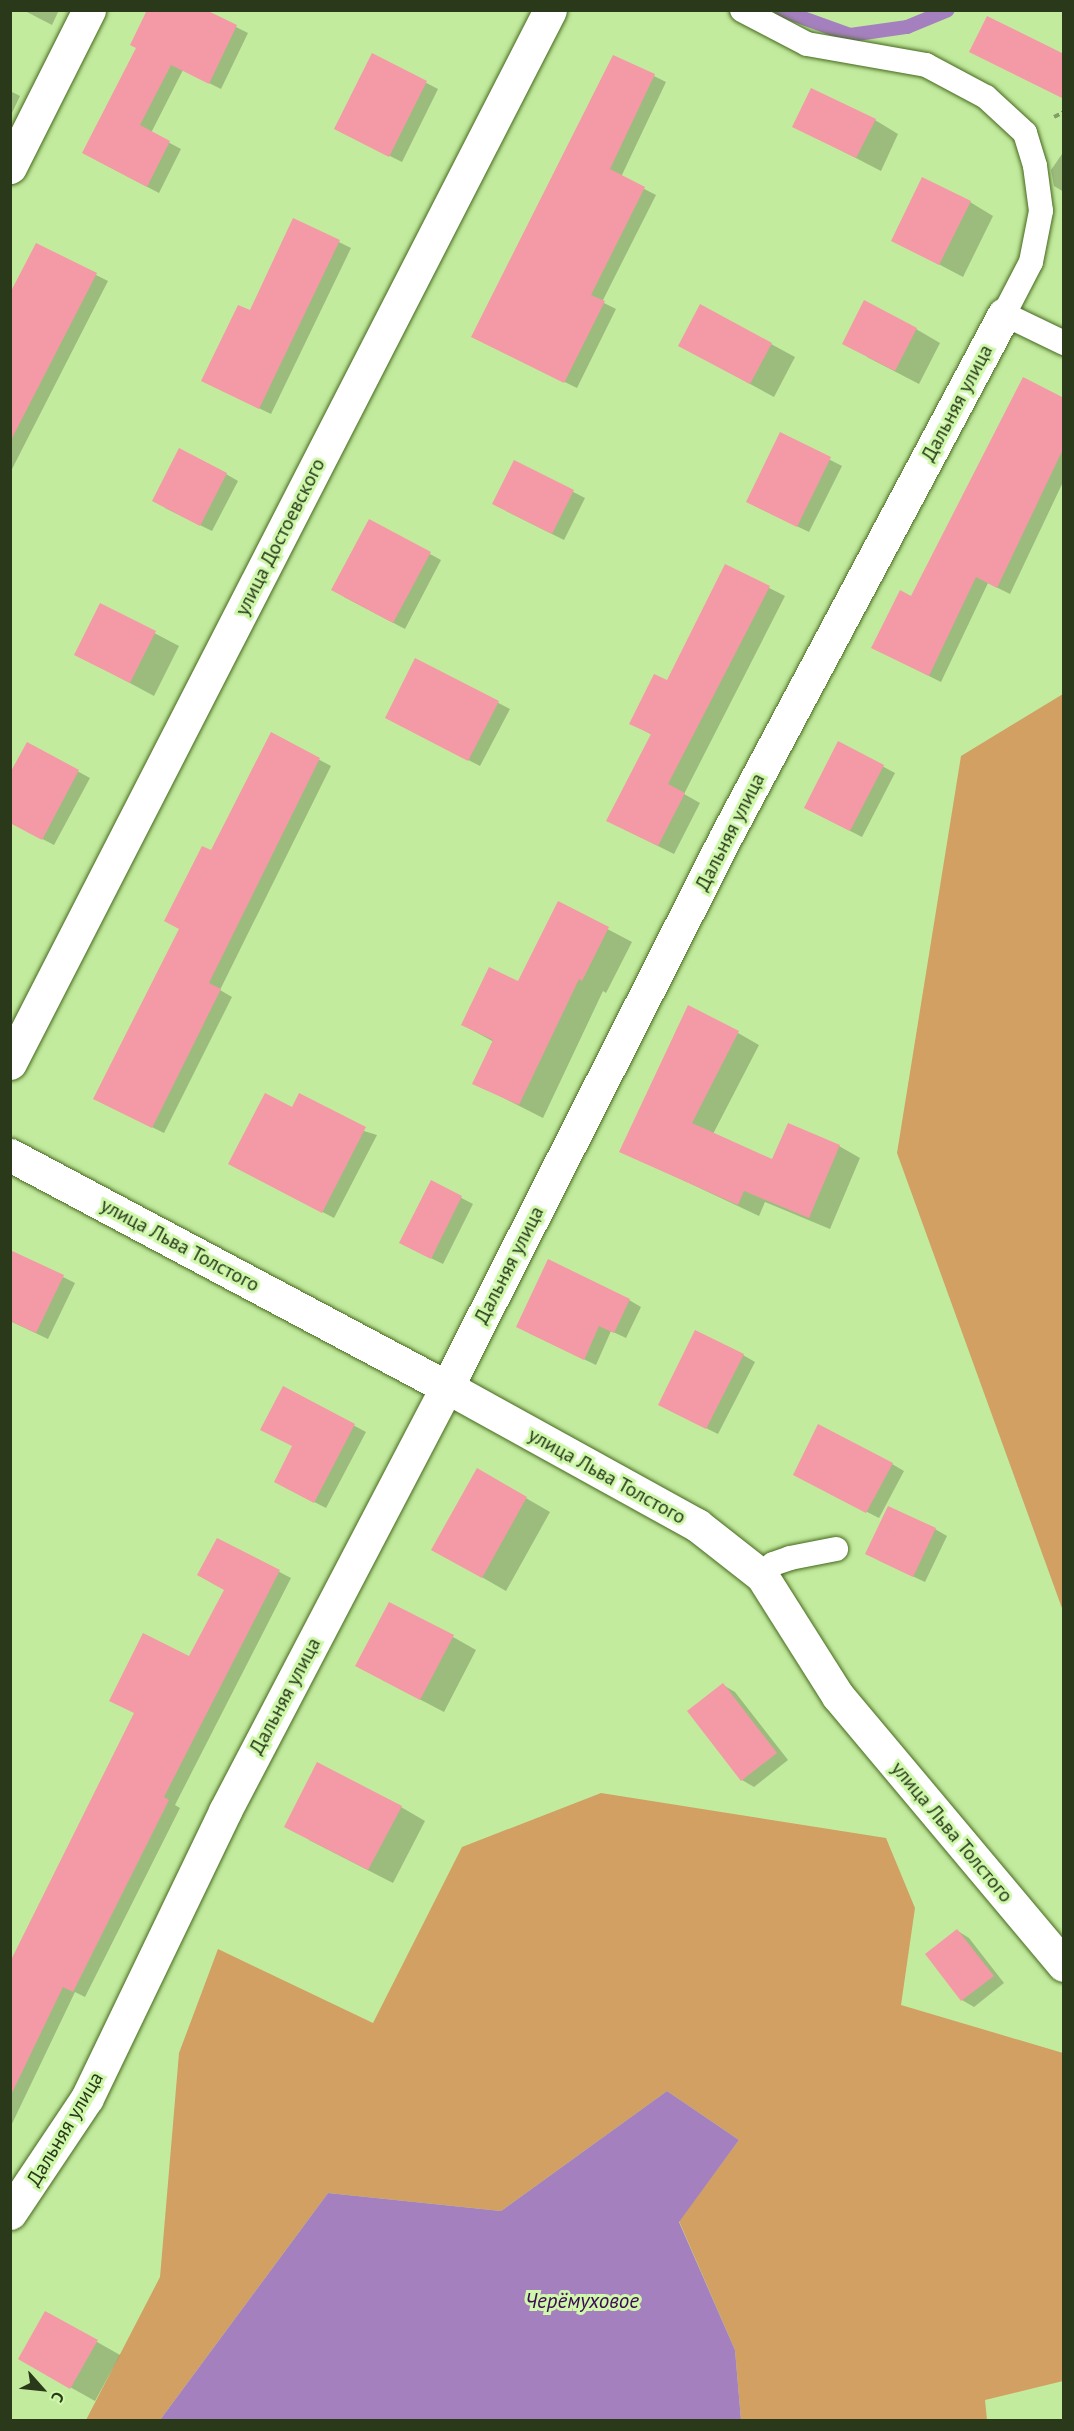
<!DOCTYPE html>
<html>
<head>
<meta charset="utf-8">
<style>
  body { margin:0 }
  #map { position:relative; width:1074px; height:2431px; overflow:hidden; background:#c3eb9e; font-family:"PT Sans",sans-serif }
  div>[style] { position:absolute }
  .forest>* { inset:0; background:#d2a063 }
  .water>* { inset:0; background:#a580be }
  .shadow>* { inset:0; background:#0003 }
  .stream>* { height:14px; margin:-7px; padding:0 7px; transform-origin:7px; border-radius:7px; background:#a580be }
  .building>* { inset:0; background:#f499a6 }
  .path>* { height:4px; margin-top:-2px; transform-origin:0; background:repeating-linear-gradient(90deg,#819f65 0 6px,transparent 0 9px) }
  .roads { filter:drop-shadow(0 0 2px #46691e) drop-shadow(0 0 2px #46691e) }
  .lane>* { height:24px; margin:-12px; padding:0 12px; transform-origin:12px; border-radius:12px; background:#fff }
  .street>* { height:33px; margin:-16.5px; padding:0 16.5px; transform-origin:16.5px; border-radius:16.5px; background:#fff }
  span { translate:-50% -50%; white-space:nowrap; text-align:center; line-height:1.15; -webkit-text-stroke:6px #cff8ab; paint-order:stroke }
  .street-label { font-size:20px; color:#29391a }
  .water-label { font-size:21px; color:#3d0956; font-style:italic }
  .frame { position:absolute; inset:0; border:12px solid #29391a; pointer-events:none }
  .north { position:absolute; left:12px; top:2359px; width:60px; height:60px; -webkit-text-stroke:4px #cff8ab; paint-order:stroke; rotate:117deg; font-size:16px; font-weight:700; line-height:24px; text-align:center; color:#29391a }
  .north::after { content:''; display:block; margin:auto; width:21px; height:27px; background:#29391a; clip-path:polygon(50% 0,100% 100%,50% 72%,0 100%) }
</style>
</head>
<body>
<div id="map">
  <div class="forest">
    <i style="clip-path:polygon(1063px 694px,1063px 1611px,897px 1153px,961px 756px)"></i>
    <i style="clip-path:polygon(601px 1793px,886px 1838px,915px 1908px,901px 2005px,1063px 2053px,1063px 2381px,985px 2400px,987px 2420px,741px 2420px,735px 2350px,679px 2221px,739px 2140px,667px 2091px,501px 2211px,328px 2193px,160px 2420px,86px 2420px,160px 2277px,179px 2053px,218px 1949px,373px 2023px,462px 1847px)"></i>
  </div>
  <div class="water">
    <i style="clip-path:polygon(667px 2091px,739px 2140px,679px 2222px,735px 2350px,741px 2420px,160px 2420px,328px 2193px,501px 2211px)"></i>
  </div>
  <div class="shadow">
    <i style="clip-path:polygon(23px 10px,59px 10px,52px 25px)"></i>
    <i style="clip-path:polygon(236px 27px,248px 33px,221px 89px,183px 70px,151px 133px,181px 149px,159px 193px,96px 160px,138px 48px)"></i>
    <i style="clip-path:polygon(373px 55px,438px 89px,402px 162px,348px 135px)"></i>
    <i style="clip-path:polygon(654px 76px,666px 82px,621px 177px,656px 195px,602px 302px,616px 309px,577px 388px,485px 343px)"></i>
    <i style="clip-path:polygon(10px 91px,20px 96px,10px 117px)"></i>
    <i style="clip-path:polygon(875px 120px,898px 134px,881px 171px,794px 126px)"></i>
    <i style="clip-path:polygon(1064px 151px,1064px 192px,1054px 186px,1051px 170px)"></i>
    <i style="clip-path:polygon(970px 202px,993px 216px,963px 277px,893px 240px)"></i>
    <i style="clip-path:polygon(294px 220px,351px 248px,271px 414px,215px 387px)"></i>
    <i style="clip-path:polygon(96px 275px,108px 281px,11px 471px,10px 300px)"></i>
    <i style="clip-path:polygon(916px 329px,940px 343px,919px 384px,867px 357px)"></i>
    <i style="clip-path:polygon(771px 344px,795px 357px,774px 397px,704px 359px)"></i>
    <i style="clip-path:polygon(1064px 399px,1064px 480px,1010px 594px,988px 583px,941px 682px,885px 654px,911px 598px)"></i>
    <i style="clip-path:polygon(780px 434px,842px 466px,809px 532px,759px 508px)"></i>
    <i style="clip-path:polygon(515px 462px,585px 498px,564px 540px,506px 511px)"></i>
    <i style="clip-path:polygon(226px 474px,238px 481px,212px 531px,165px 508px)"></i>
    <i style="clip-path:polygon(430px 554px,441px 560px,405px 629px,344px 597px)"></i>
    <i style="clip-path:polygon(726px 566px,785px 596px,684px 794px,700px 803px,674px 854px,624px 829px,652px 735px,631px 723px,668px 682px)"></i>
    <i style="clip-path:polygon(101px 605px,179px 646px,154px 696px,76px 654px)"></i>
    <i style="clip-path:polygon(416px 660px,510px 709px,480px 766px,398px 724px)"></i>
    <i style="clip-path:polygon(271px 734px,331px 766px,220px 990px,232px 997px,164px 1133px,107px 1105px,211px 852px)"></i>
    <i style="clip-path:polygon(839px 743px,895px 773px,862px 837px,817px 814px)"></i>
    <i style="clip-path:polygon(27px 744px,90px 778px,54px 845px,10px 822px)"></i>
    <i style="clip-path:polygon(558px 903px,632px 942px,606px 993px,603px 991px,543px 1118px,474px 1083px,494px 1042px,463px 1025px,519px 983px)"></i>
    <i style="clip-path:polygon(738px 1033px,759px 1045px,713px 1134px,773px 1161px,839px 1146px,860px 1158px,830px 1229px,765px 1202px,759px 1216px,621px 1151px)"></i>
    <i style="clip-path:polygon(293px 1109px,377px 1135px,334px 1218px,242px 1170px)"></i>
    <i style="clip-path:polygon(431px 1182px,473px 1204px,443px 1264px,412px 1249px)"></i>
    <i style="clip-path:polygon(63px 1277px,75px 1283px,48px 1339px,10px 1321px)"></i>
    <i style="clip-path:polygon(629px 1300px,641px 1307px,626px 1338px,611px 1331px,596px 1365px,529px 1333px)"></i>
    <i style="clip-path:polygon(743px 1355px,755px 1362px,718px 1434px,671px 1411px)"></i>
    <i style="clip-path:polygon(284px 1388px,366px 1432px,326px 1508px,287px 1488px,294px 1446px)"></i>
    <i style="clip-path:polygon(892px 1464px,904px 1471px,879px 1518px,806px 1481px)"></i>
    <i style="clip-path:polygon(477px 1470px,550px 1512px,506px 1591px,433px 1549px)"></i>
    <i style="clip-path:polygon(935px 1529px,947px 1536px,925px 1582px,878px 1560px)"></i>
    <i style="clip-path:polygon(218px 1540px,291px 1578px,175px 1805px,180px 1808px,85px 1997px,75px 1992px,10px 2128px,10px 1983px,135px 1713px,190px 1658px,226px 1590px)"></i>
    <i style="clip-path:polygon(453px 1637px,476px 1650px,444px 1712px,381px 1679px)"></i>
    <i style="clip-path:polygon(723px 1685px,735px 1692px,788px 1760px,754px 1787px,742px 1780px)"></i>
    <i style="clip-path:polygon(401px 1807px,425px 1821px,393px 1883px,309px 1840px)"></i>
    <i style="clip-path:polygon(958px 1931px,969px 1938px,1004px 1983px,974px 2007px,962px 2000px)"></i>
    <i style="clip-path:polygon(46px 2313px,120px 2355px,95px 2401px,20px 2359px)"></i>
  </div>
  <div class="stream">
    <i style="left:781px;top:10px;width:73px;rotate:19.9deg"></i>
    <i style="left:850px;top:35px;width:58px;rotate:-8deg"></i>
    <i style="left:907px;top:27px;width:44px;rotate:-22.5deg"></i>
  </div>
  <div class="building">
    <i style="clip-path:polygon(147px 10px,206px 10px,237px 25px,209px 84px,171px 65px,140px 125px,170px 141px,147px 187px,82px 153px,136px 48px,130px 45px)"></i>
    <i style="clip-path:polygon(987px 16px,1064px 54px,1064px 99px,969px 52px)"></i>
    <i style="clip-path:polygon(372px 53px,427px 81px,389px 157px,334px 129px)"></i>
    <i style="clip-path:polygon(613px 55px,655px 74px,610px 169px,645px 187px,591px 295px,605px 301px,564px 383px,471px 337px)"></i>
    <i style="clip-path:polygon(811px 88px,876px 119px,856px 158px,792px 127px)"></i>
    <i style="clip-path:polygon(922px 177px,971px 201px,939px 265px,891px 241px)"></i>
    <i style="clip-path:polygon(293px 218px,340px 240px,259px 409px,201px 381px,238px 305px,250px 310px)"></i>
    <i style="clip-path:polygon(36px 243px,97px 273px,10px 442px,10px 293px)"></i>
    <i style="clip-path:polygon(864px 300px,917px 328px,895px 371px,842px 344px)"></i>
    <i style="clip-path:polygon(700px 304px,772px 343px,750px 384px,678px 346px)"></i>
    <i style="clip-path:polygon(1023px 377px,1064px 398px,1064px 447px,997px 588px,976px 577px,929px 676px,871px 648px,900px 590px,911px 596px)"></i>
    <i style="clip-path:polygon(780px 432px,831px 457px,797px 527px,746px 502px)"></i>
    <i style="clip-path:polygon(179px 448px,227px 473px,200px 526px,152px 501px)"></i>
    <i style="clip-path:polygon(514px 460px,574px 490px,552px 534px,492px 504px)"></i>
    <i style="clip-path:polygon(369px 519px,431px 552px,393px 623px,331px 590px)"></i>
    <i style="clip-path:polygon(725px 564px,770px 586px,668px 784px,685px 793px,658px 846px,606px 821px,651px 734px,629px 724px,654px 674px,667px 680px)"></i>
    <i style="clip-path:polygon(100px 603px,156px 631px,130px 683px,74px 655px)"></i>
    <i style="clip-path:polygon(415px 658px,499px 701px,468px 761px,385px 718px)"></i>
    <i style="clip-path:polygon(271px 732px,320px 758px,209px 983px,221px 989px,152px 1128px,93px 1099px,179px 929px,164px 921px,202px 846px,211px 850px)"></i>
    <i style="clip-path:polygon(838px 741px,884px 765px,850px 831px,804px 808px)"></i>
    <i style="clip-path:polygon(27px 742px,79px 770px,42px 840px,10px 823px,10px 773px)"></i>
    <i style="clip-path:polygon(558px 901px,609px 927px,582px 981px,579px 979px,519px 1105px,472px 1084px,493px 1040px,461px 1025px,489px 967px,518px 981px)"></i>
    <i style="clip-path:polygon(688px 1005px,739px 1031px,692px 1123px,772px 1159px,788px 1123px,840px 1145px,809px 1218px,744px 1191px,738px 1205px,619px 1152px)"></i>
    <i style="clip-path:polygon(265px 1093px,292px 1107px,299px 1093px,366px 1127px,322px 1213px,228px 1164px)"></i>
    <i style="clip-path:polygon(431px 1180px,462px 1196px,431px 1259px,399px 1243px)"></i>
    <i style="clip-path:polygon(10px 1250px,64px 1275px,36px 1333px,10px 1321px)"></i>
    <i style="clip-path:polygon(548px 1259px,630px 1299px,614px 1333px,599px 1326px,584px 1360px,516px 1327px)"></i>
    <i style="clip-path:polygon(695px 1330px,744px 1354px,706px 1429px,658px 1405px)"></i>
    <i style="clip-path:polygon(283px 1386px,355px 1424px,314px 1503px,274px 1482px,292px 1446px,260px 1430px)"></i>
    <i style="clip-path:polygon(818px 1424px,893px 1463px,866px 1513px,793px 1475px)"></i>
    <i style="clip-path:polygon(477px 1468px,527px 1497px,482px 1578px,431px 1550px)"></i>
    <i style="clip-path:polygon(888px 1506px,936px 1528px,913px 1577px,865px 1554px)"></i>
    <i style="clip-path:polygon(217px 1538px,280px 1570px,164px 1797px,169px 1800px,73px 1992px,63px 1987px,10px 2097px,10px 1962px,134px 1713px,109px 1701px,143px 1633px,189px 1656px,224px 1590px,197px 1575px)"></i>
    <i style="clip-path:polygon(389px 1602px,454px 1635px,420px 1700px,355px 1666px)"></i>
    <i style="clip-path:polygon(723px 1683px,777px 1753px,741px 1781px,687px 1711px)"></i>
    <i style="clip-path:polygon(317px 1762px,402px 1806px,368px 1870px,284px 1827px)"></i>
    <i style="clip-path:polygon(957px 1929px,994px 1976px,961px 2001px,925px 1954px)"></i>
    <i style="clip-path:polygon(45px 2311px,98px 2340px,70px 2389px,18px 2359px)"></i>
  </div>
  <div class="path">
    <i style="left:1054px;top:117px;width:11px;rotate:-27deg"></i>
  </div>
  <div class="roads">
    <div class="lane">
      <i style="left:742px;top:10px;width:73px;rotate:27.6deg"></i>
      <i style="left:807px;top:44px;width:121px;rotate:10deg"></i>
      <i style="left:926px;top:65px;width:68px;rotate:28.1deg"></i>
      <i style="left:986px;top:97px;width:53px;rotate:42.7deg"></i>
      <i style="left:1025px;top:133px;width:34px;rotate:73deg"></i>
      <i style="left:1035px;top:166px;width:45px;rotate:82.4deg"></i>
      <i style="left:1041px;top:211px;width:52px;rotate:101.1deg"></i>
      <i style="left:1031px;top:262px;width:59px;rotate:117.4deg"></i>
      <i style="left:1004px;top:314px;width:67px;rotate:25.8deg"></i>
      <i style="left:762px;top:1576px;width:16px;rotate:-47deg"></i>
      <i style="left:773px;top:1564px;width:18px;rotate:-19deg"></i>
      <i style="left:790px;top:1558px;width:47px;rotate:-11.1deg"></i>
    </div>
    <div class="street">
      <i style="left:10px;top:167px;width:176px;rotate:-63.3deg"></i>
      <i style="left:10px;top:1063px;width:1183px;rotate:-62.85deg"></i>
      <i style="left:10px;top:1155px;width:495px;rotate:28deg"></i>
      <i style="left:447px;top:1387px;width:286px;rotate:28.9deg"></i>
      <i style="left:697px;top:1525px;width:83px;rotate:38.1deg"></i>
      <i style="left:762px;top:1576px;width:142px;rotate:57.7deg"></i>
      <i style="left:838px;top:1696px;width:351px;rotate:50deg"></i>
      <i style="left:10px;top:2213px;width:138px;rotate:-56.2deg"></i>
      <i style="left:87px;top:2098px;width:318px;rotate:-64.3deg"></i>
      <i style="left:225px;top:1811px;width:479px;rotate:-62.4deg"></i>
      <i style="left:447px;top:1387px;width:618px;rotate:-63.14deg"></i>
      <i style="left:726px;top:836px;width:591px;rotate:-61.96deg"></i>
    </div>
  </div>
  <div class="street-label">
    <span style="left:957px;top:403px;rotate:-62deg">Дальняя улица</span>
    <span style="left:280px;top:537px;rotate:-63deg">улица Достоевского</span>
    <span style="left:730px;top:832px;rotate:-63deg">Дальняя улица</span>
    <span style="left:180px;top:1245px;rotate:28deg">улица Льва Толстого</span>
    <span style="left:509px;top:1265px;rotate:-63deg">Дальняя улица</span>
    <span style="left:607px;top:1476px;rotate:29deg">улица Льва Толстого</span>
    <span style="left:285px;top:1696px;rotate:-62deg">Дальняя улица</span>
    <span style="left:952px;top:1832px;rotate:50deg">улица Льва Толстого</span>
    <span style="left:65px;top:2129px;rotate:-59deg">Дальняя улица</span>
  </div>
  <div class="water-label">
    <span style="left:582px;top:2301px">Черёмуховое</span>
  </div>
  <div class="frame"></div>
  <div class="north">С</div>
</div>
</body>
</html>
